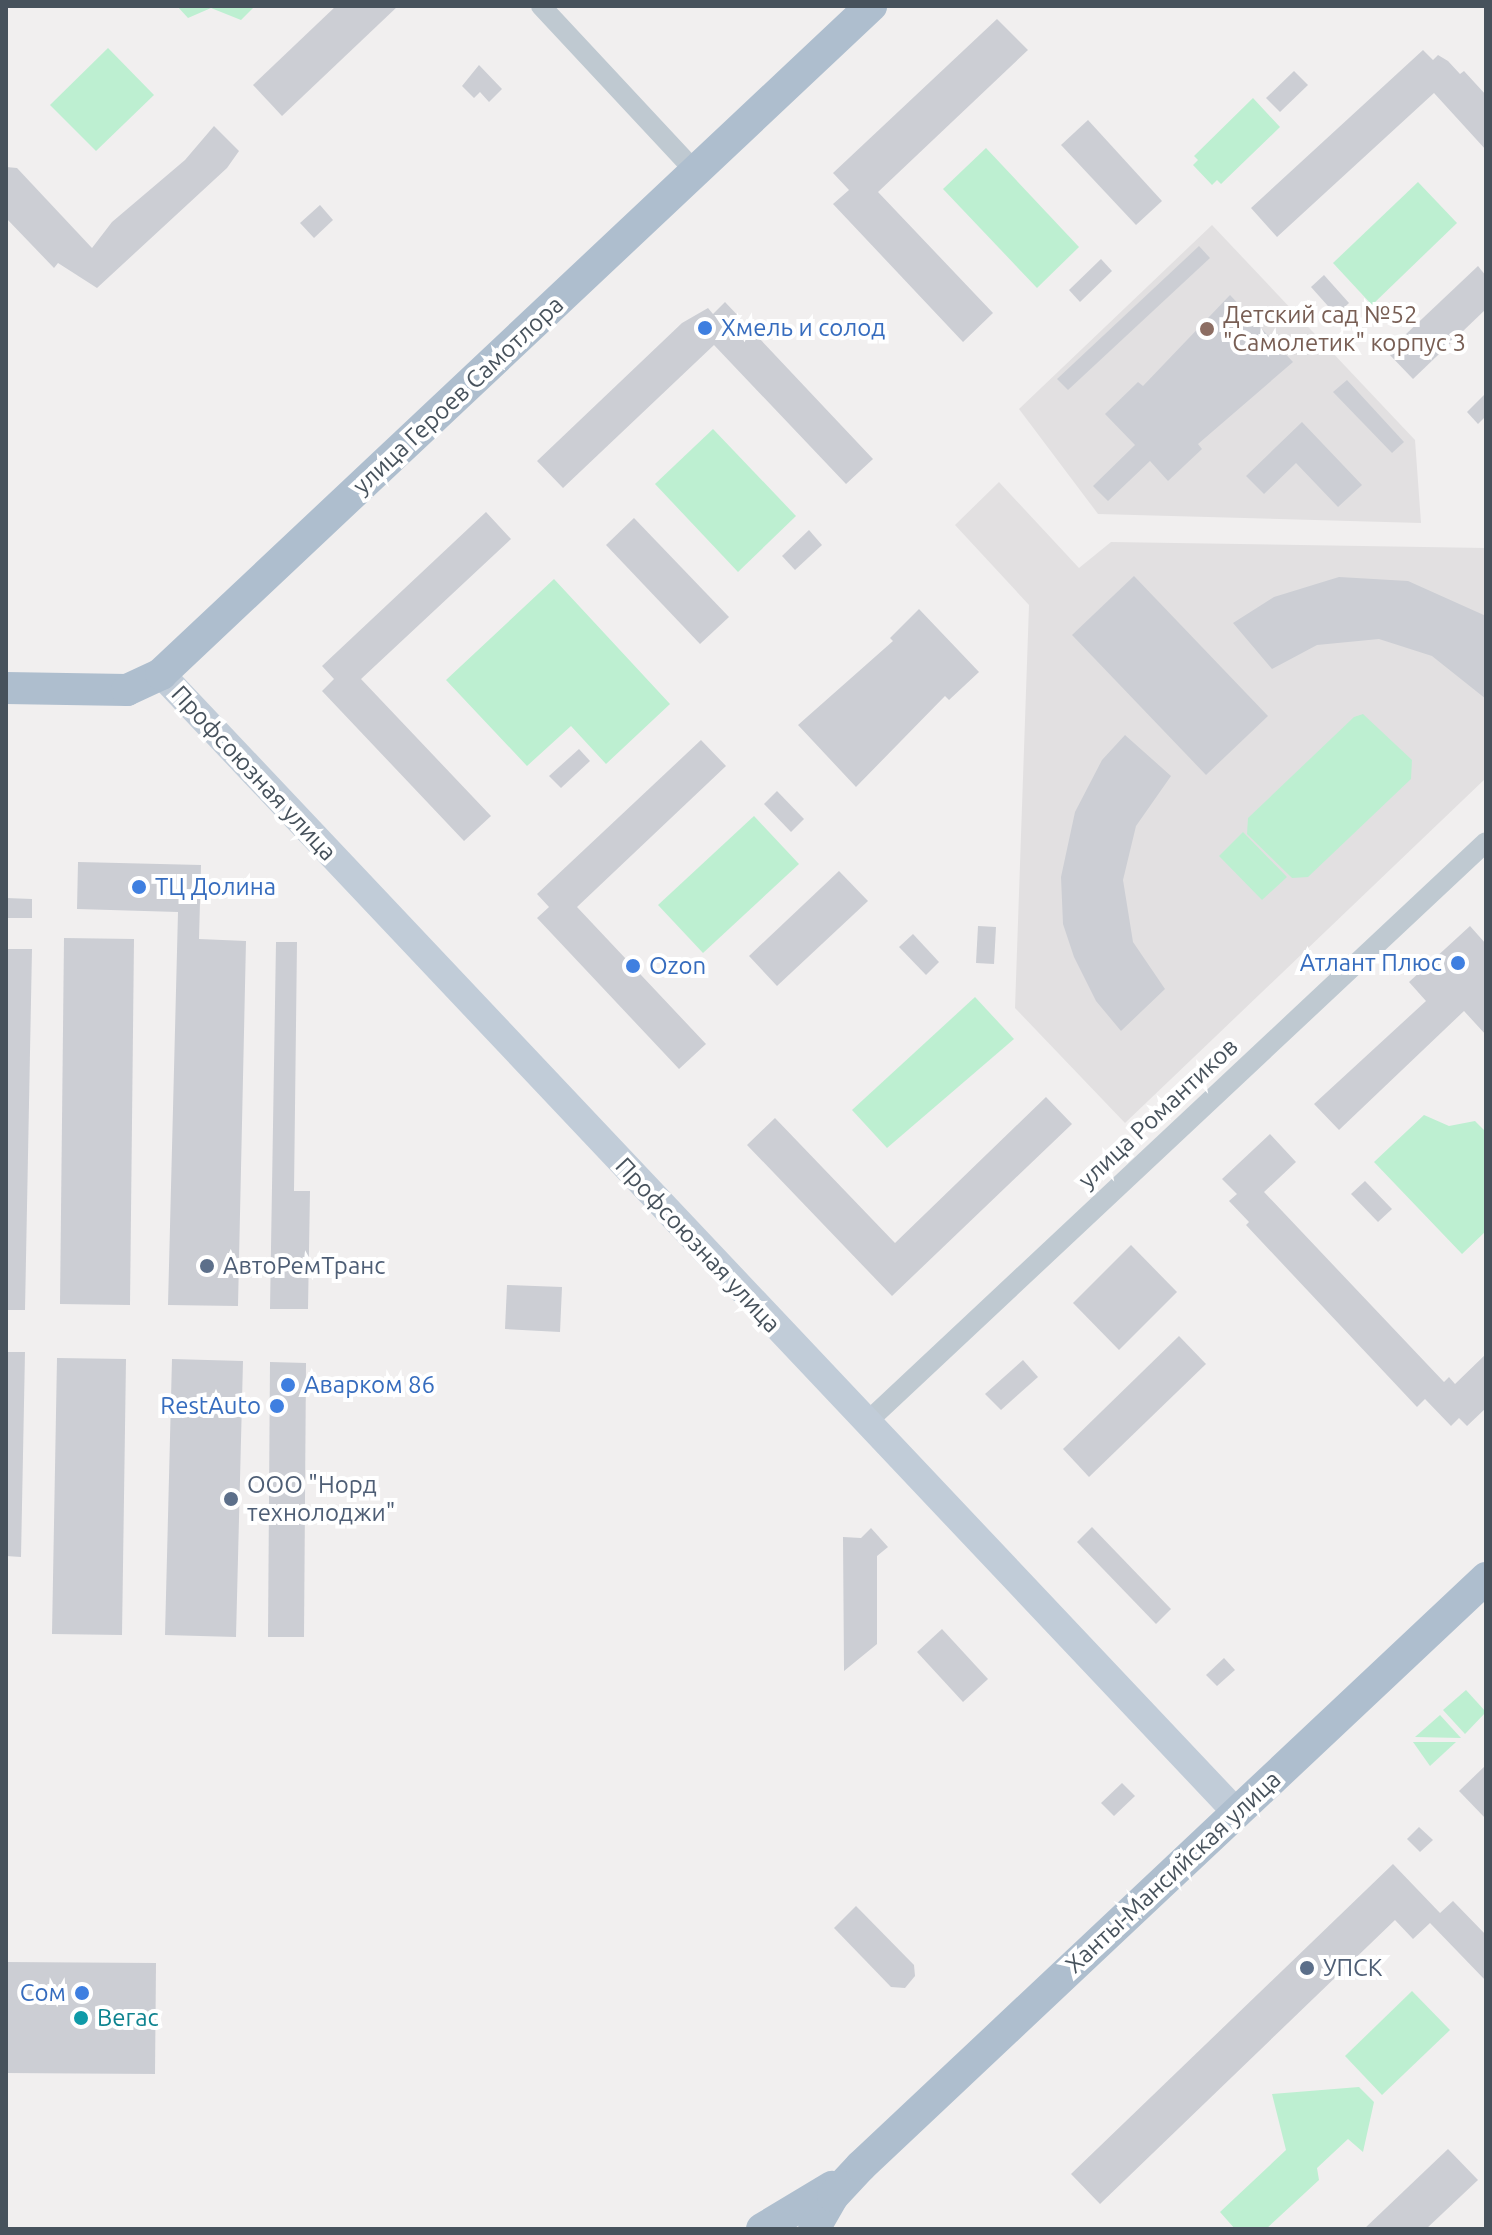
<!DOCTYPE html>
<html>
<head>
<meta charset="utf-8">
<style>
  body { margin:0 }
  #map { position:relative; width:1492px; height:2235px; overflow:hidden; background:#f1efef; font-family:Ubuntu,sans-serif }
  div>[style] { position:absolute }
  .education>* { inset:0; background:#e2e0e1 }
  .green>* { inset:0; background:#bdefd1 }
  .building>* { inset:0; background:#ccced4 }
  .street>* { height:20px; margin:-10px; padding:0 10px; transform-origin:10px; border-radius:10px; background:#bfc9d1 }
  .secondary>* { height:28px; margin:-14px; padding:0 14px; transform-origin:14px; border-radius:14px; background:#c1ccd8 }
  .primary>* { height:32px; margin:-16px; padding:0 16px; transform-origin:16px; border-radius:16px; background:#aebece }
  .dots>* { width:22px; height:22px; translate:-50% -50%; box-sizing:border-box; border:4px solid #fff; border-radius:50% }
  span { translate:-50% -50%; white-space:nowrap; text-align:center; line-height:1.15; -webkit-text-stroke:8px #fff; paint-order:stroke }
  .education-label { font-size:24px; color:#785e54 }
  .left { translate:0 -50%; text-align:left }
  .shop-label { font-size:24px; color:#366cbe }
  .right { translate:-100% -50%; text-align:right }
  .street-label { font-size:24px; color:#47525c }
  .service-label { font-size:24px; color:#4e5e75 }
  .culture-label { font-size:24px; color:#0d838f }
  .frame { position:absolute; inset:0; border:8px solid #47525c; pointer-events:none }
</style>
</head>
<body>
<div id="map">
  <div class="education">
    <i style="clip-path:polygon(1212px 225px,1415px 440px,1421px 523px,1098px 514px,1019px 409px)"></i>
    <i style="clip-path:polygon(999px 482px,1079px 568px,1111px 542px,1486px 548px,1486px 778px,1125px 1123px,1015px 1008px,1029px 605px,955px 525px)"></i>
  </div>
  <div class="green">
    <i style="clip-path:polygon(177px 6px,255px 6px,241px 20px,211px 8px,188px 18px)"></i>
    <i style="clip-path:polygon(108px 48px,154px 95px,96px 151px,50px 105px)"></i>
    <i style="clip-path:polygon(1253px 98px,1280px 127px,1221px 184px,1217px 180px,1212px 185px,1193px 165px,1198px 160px,1194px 156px)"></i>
    <i style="clip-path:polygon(986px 148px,1079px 247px,1037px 288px,943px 189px)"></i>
    <i style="clip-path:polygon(1418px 182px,1457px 223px,1372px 305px,1333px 263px)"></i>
    <i style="clip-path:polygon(713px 429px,796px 516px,738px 572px,655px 484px)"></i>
    <i style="clip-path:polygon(554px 579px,670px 704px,606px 764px,571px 726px,527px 766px,446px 680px)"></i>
    <i style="clip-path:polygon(1363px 714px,1412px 760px,1411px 779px,1308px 877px,1292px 878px,1247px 834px,1248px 818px,1354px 717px)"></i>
    <i style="clip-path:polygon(754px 816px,799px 864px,703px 953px,658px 905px)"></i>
    <i style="clip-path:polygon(1243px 832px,1287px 877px,1262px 900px,1219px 856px)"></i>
    <i style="clip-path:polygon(975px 997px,1014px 1039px,887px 1148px,852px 1110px)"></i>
    <i style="clip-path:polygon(1424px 1115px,1449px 1126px,1475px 1121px,1486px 1132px,1486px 1231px,1462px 1254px,1374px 1162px)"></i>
    <i style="clip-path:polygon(1466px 1690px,1486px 1712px,1465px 1734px,1443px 1710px)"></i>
    <i style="clip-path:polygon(1440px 1715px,1461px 1738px,1415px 1737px)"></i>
    <i style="clip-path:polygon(1413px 1742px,1456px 1742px,1430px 1766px)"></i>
    <i style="clip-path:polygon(1412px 1991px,1450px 2030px,1382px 2095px,1345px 2056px)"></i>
    <i style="clip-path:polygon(1359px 2087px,1374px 2102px,1363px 2152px,1348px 2139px,1317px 2168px,1319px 2180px,1266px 2229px,1235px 2229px,1220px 2212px,1286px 2150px,1272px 2094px)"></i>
  </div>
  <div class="building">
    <i style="clip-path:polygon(336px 6px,398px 6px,282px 116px,253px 85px)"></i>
    <i style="clip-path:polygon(997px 19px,1028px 50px,878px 192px,993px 313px,963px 342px,833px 204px,849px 190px,833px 173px)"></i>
    <i style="clip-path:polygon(1423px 50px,1433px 60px,1438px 55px,1448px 61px,1460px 74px,1464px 71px,1486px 95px,1486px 150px,1434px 93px,1277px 237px,1251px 208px)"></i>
    <i style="clip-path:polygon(479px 65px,502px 89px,489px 102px,480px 92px,474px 98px,462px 86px)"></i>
    <i style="clip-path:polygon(1294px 71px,1308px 85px,1280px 112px,1266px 98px)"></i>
    <i style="clip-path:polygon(1088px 120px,1162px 201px,1136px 225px,1061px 145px)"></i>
    <i style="clip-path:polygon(214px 126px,239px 151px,227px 168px,97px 288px,58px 263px,54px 268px,6px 218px,6px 167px,17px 168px,92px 248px,112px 222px,185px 160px)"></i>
    <i style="clip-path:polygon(320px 205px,333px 220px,314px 238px,300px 223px)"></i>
    <i style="clip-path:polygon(1199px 246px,1210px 258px,1068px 390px,1057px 379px)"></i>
    <i style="clip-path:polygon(1101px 259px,1112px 271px,1080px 302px,1069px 290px)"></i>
    <i style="clip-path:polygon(1478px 266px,1486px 276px,1486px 309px,1413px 379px,1387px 352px)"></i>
    <i style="clip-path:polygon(1324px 275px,1349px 303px,1336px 315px,1311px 287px)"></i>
    <i style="clip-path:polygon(1230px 295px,1293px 362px,1198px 444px,1202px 449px,1168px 481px,1150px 461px,1108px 501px,1093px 486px,1135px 445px,1105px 414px,1138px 382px,1143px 386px)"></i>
    <i style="clip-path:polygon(725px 302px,873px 459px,846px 484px,714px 345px,563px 488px,537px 461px,682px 323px,708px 308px,713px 314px)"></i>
    <i style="clip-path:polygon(1347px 380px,1404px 442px,1392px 453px,1333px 392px)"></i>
    <i style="clip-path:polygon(1486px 393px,1486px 416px,1478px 424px,1467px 412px)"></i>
    <i style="clip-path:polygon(1302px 422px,1362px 485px,1338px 507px,1296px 463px,1264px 494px,1246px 476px)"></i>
    <i style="clip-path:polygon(486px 512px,511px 539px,361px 679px,491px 816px,464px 841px,322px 691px,334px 679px,322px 666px)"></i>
    <i style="clip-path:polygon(634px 518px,729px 617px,700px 644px,606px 545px)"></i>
    <i style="clip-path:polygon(809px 530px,822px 545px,795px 570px,782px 556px)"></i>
    <i style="clip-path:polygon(1134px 576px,1268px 716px,1206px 775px,1072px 635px)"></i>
    <i style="clip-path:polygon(1339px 577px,1408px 581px,1486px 616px,1486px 699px,1432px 656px,1379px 639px,1317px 645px,1272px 669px,1233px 623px,1274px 597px)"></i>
    <i style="clip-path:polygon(919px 609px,979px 672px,949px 700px,945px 696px,856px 787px,798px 725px,893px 641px,890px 638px)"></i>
    <i style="clip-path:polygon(1125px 735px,1171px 776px,1136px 826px,1123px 880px,1133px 942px,1165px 989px,1121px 1031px,1096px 1001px,1074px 957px,1063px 924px,1061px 877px,1075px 812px,1102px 760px)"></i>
    <i style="clip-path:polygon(701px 740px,726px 766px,577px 907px,706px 1044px,679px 1069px,537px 918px,549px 907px,537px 894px)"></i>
    <i style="clip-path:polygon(579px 749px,590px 761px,561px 788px,549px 776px)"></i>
    <i style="clip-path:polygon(777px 791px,804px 819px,791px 832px,764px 804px)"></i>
    <i style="clip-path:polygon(78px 862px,201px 865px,199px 939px,246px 941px,238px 1306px,168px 1305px,178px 912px,77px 909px)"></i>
    <i style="clip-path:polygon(839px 871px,868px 901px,777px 986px,749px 956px)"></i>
    <i style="clip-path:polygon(6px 898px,32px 899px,32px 918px,6px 918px)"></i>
    <i style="clip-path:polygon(978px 926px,996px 927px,994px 964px,976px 963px)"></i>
    <i style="clip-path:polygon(1470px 926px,1486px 944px,1486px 1035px,1464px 1011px,1339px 1130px,1314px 1104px,1426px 1001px,1409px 982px)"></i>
    <i style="clip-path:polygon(913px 934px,939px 962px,926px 975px,899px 947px)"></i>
    <i style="clip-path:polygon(64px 938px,134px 939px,130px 1305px,60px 1304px)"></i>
    <i style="clip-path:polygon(276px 942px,297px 942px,294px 1191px,310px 1191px,308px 1309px,270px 1309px)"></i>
    <i style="clip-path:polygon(6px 949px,32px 949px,25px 1310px,6px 1310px)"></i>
    <i style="clip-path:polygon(1046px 1097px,1072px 1124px,892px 1296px,747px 1145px,775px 1118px,895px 1243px)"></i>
    <i style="clip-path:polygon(1270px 1134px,1296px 1162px,1264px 1192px,1444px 1382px,1449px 1377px,1455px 1384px,1486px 1354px,1486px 1408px,1467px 1426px,1459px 1418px,1451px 1426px,1425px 1399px,1417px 1407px,1246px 1225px,1249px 1222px,1229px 1201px,1237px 1194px,1222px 1179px)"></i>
    <i style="clip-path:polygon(1365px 1181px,1392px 1209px,1378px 1222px,1351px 1194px)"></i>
    <i style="clip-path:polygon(1131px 1245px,1177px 1292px,1119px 1350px,1073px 1303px)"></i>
    <i style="clip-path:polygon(507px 1285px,562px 1287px,560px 1332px,505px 1329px)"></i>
    <i style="clip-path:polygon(1179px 1336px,1206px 1364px,1089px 1477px,1063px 1449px)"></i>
    <i style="clip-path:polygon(6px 1352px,25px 1352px,21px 1557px,6px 1556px)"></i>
    <i style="clip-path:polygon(57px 1358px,126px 1359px,122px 1635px,52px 1634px)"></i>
    <i style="clip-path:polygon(172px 1359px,243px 1361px,236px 1637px,165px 1635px)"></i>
    <i style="clip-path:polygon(1023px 1360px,1038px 1377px,1001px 1410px,985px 1394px)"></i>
    <i style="clip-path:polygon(270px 1362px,306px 1363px,304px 1637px,268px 1637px)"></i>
    <i style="clip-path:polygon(1092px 1527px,1171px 1609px,1156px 1624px,1077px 1542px)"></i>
    <i style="clip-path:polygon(871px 1528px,888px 1547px,877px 1556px,877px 1644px,844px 1671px,843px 1537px,861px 1538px)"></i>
    <i style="clip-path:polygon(942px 1629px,988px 1679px,963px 1702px,917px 1652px)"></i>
    <i style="clip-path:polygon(1224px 1658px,1235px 1670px,1217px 1686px,1206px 1675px)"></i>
    <i style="clip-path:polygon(1486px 1765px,1486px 1819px,1459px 1791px)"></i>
    <i style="clip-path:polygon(1122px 1783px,1135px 1796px,1114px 1816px,1101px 1803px)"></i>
    <i style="clip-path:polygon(1419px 1827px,1433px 1840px,1420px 1852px,1407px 1839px)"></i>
    <i style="clip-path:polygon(1393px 1864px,1440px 1913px,1453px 1901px,1486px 1935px,1486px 1981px,1430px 1923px,1413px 1939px,1395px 1920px,1100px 2204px,1071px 2174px)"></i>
    <i style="clip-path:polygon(856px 1906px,914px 1965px,915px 1976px,905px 1988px,891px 1987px,834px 1928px)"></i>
    <i style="clip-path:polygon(6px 1962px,156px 1963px,155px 2074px,6px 2073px)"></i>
    <i style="clip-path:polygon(1448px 2149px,1478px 2180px,1426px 2229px,1364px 2229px)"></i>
  </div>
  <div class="street">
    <i style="left:541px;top:6px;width:227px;rotate:47deg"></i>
    <i style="left:867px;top:1422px;width:848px;rotate:-43.14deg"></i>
  </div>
  <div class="secondary">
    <i style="left:161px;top:674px;width:1567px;rotate:46.63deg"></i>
  </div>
  <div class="primary">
    <i style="left:6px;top:688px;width:121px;rotate:0.9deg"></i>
    <i style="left:127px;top:690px;width:38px;rotate:-25deg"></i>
    <i style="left:161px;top:674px;width:975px;rotate:-43.25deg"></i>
    <i style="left:762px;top:2229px;width:82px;rotate:-31deg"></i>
    <i style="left:814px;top:2229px;width:38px;rotate:-60deg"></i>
    <i style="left:833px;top:2196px;width:41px;rotate:-47deg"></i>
    <i style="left:861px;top:2166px;width:858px;rotate:-43.25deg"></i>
  </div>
  <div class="dots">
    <i style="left:705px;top:328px;background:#3f7fe0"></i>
    <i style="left:1207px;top:329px;background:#8d6e63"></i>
    <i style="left:139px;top:887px;background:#3f7fe0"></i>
    <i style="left:1458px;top:963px;background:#3f7fe0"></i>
    <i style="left:633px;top:966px;background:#3f7fe0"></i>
    <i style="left:207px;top:1266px;background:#5c6f8a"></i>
    <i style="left:288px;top:1385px;background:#3f7fe0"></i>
    <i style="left:277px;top:1406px;background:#3f7fe0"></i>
    <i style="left:231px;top:1499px;background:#5c6f8a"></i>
    <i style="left:1307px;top:1968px;background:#5c6f8a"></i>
    <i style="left:82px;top:1993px;background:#3f7fe0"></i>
    <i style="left:81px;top:2018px;background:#0f9aa8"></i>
  </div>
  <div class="education-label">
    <span class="left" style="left:1223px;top:329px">Детский сад №52<br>"Самолетик" корпус 3</span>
  </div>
  <div class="shop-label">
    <span class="left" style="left:721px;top:328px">Хмель и солод</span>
    <span class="left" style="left:155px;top:887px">ТЦ Долина</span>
    <span class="right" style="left:1442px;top:963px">Атлант Плюс</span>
    <span class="left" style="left:649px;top:966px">Ozon</span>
    <span class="left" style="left:304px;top:1385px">Аварком 86</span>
    <span class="right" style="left:261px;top:1406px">RestAuto</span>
    <span class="right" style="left:66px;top:1993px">Сом</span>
  </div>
  <div class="street-label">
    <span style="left:458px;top:395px;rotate:-43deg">улица Героев Самотлора</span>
    <span style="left:254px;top:773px;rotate:47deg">Профсоюзная улица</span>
    <span style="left:1158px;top:1113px;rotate:-43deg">улица Романтиков</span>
    <span style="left:698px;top:1245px;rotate:47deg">Профсоюзная улица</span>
    <span style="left:1173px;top:1872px;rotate:-43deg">Ханты-Мансийская улица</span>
  </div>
  <div class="service-label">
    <span class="left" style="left:223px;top:1266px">АвтоРемТранс</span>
    <span class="left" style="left:247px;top:1499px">ООО "Норд<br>технолоджи"</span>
    <span class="left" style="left:1323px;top:1968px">УПСК</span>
  </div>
  <div class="culture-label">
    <span class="left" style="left:97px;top:2018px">Вегас</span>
  </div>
  <div class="frame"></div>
</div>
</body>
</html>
